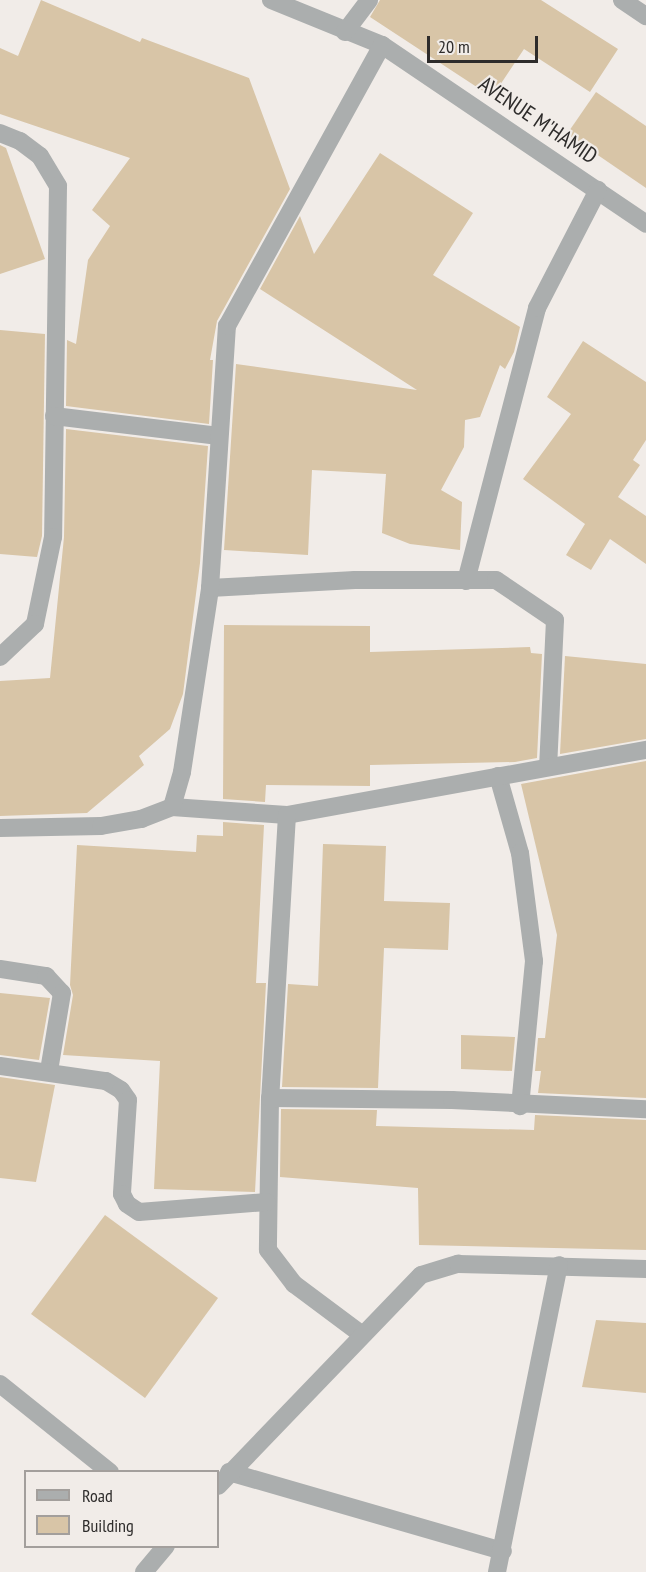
<!DOCTYPE html>
<html>
<head>
<meta charset="utf-8">
<style>
  body { margin:0 }
  #map { position:relative; width:646px; height:1572px; overflow:hidden; background:#f1ece8; font-family:"PT Sans Narrow",sans-serif }
  div>[style] { position:absolute }
  .building>* { inset:0; background:#d8c5a7 }
  .minor>* { height:18px; margin:-9px; padding:0 9px; transform-origin:9px; border-radius:9px; background:#abaeae }
  span { translate:-50% -50%; white-space:nowrap; text-align:center; line-height:1.15; -webkit-text-stroke:4.5px #f1ece8; paint-order:stroke }
  .street-label { font-size:22px; color:#2e2c2b }
  .legend { position:absolute; left:24px; top:1470px; width:195px; height:78px; box-sizing:border-box; background:#f1ece8; border:2px solid #a39f9c; margin:0; padding:8px 10px; list-style:none; font-size:18px; color:#2e2c2b }
  .legend li { display:flex; align-items:center; gap:12px; height:30px }
  .legend b { width:30px; border:2px solid #a39f9c }
  .scale { position:absolute; left:427px; top:36px; width:111px; height:27px; box-sizing:border-box; border:3px solid #2e2c2b; border-top:0; padding-left:8px; font-size:18px; line-height:21px; white-space:nowrap; color:#2e2c2b; -webkit-text-stroke:4px #f1ece8; paint-order:stroke }
</style>
</head>
<body>
<div id="map">
  <div class="building">
    <i style="clip-path:polygon(41px 0,140px 42px,142px 38px,249px 78px,290px 189px,217px 321px,210px 360px,213px 360px,209px 424px,66px 406px,67px 340px,76px 344px,88px 260px,110px 226px,92px 210px,130px 158px,0 114px,0 48px,18px 56px)"></i>
    <i style="clip-path:polygon(380px 0,541px 0,618px 49px,590px 92px,524px 49px,492px 97px,370px 17px)"></i>
    <i style="clip-path:polygon(596px 92px,646px 126px,646px 188px,567px 134px)"></i>
    <i style="clip-path:polygon(0 145px,6px 148px,45px 259px,0 274px)"></i>
    <i style="clip-path:polygon(380px 153px,473px 213px,433px 275px,520px 327px,514px 352px,505px 369px,500px 365px,480px 417px,465px 420px,464px 447px,441px 490px,462px 502px,460px 550px,410px 544px,382px 533px,386px 474px,312px 470px,308px 555px,224px 550px,236px 364px,417px 390px,260px 289px,300px 216px,314px 254px)"></i>
    <i style="clip-path:polygon(0 330px,45px 334px,42px 536px,37px 557px,0 554px)"></i>
    <i style="clip-path:polygon(583px 341px,646px 382px,646px 440px,633px 460px,640px 465px,618px 497px,646px 516px,646px 564px,610px 539px,591px 570px,566px 555px,585px 524px,523px 479px,571px 414px,547px 397px)"></i>
    <i style="clip-path:polygon(66px 429px,208px 446px,200px 563px,183px 694px,170px 729px,139px 756px,144px 765px,87px 813px,0 816px,0 681px,50px 678px,64px 537px)"></i>
    <i style="clip-path:polygon(224px 625px,370px 626px,370px 652px,530px 647px,531px 653px,542px 654px,537px 758px,515px 762px,370px 765px,370px 786px,266px 785px,265px 802px,223px 799px)"></i>
    <i style="clip-path:polygon(565px 656px,646px 664px,646px 739px,560px 754px)"></i>
    <i style="clip-path:polygon(646px 761px,646px 1098px,538px 1093px,541px 1071px,535px 1071px,538px 1038px,545px 1038px,557px 935px,521px 784px)"></i>
    <i style="clip-path:polygon(223px 822px,264px 825px,256px 983px,266px 983px,255px 1192px,154px 1189px,160px 1061px,63px 1055px,73px 995px,70px 985px,77px 845px,196px 852px,197px 835px,223px 836px)"></i>
    <i style="clip-path:polygon(323px 844px,386px 846px,384px 901px,450px 903px,448px 950px,384px 948px,378px 1088px,282px 1087px,288px 984px,318px 986px)"></i>
    <i style="clip-path:polygon(0 993px,50px 998px,39px 1060px,0 1055px)"></i>
    <i style="clip-path:polygon(461px 1035px,515px 1037px,512px 1071px,461px 1069px)"></i>
    <i style="clip-path:polygon(0 1077px,55px 1085px,36px 1182px,0 1178px)"></i>
    <i style="clip-path:polygon(281px 1109px,377px 1110px,376px 1126px,534px 1130px,535px 1115px,646px 1120px,646px 1250px,419px 1245px,418px 1188px,280px 1177px)"></i>
    <i style="clip-path:polygon(105px 1215px,218px 1298px,145px 1398px,31px 1314px)"></i>
    <i style="clip-path:polygon(596px 1320px,646px 1323px,646px 1393px,582px 1387px)"></i>
  </div>
  <div class="minor">
    <i style="left:271px;top:0;width:120px;rotate:22.1deg"></i>
    <i style="left:382px;top:45px;width:319px;rotate:34.1deg"></i>
    <i style="left:622px;top:0;width:29px;rotate:34deg"></i>
    <i style="left:345px;top:32px;width:40px;rotate:-53deg"></i>
    <i style="left:0;top:133px;width:22px;rotate:22deg"></i>
    <i style="left:20px;top:141px;width:25px;rotate:37deg"></i>
    <i style="left:40px;top:156px;width:35px;rotate:59deg"></i>
    <i style="left:58px;top:186px;width:351px;rotate:90.8deg"></i>
    <i style="left:53px;top:537px;width:89px;rotate:101.7deg"></i>
    <i style="left:35px;top:624px;width:48px;rotate:136.7deg"></i>
    <i style="left:54px;top:416px;width:166px;rotate:6.9deg"></i>
    <i style="left:466px;top:581px;width:282px;rotate:-75.4deg"></i>
    <i style="left:537px;top:308px;width:133px;rotate:-62.7deg"></i>
    <i style="left:210px;top:588px;width:145px;rotate:-3.2deg"></i>
    <i style="left:355px;top:580px;width:141px"></i>
    <i style="left:496px;top:580px;width:71px;rotate:34.1deg"></i>
    <i style="left:555px;top:620px;width:146px;rotate:92.7deg"></i>
    <i style="left:498px;top:776px;width:80px;rotate:74.1deg"></i>
    <i style="left:520px;top:853px;width:109px;rotate:82.6deg"></i>
    <i style="left:534px;top:961px;width:146px;rotate:95.5deg"></i>
    <i style="left:172px;top:807px;width:115px;rotate:4deg"></i>
    <i style="left:287px;top:815px;width:365px;rotate:-10.3deg"></i>
    <i style="left:287px;top:815px;width:284px;rotate:93.4deg"></i>
    <i style="left:270px;top:1098px;width:152px;rotate:90.8deg"></i>
    <i style="left:268px;top:1250px;width:43px;rotate:52.6deg"></i>
    <i style="left:294px;top:1284px;width:84px;rotate:36.7deg"></i>
    <i style="left:0;top:828px;width:101px;rotate:-1.1deg"></i>
    <i style="left:101px;top:826px;width:41px;rotate:-9.9deg"></i>
    <i style="left:141px;top:819px;width:33px;rotate:-21deg"></i>
    <i style="left:172px;top:807px;width:36px;rotate:-74deg"></i>
    <i style="left:182px;top:772px;width:186px;rotate:-81.3deg"></i>
    <i style="left:210px;top:588px;width:263px;rotate:-86.3deg"></i>
    <i style="left:227px;top:326px;width:321px;rotate:-61.1deg"></i>
    <i style="left:0;top:969px;width:47px;rotate:8.7deg"></i>
    <i style="left:46px;top:976px;width:23px;rotate:47deg"></i>
    <i style="left:62px;top:993px;width:79px;rotate:99.5deg"></i>
    <i style="left:0;top:1066px;width:107px;rotate:8.1deg"></i>
    <i style="left:106px;top:1081px;width:17px;rotate:31deg"></i>
    <i style="left:121px;top:1090px;width:12px;rotate:55deg"></i>
    <i style="left:128px;top:1100px;width:94px;rotate:93.7deg"></i>
    <i style="left:122px;top:1194px;width:11px;rotate:63deg"></i>
    <i style="left:127px;top:1204px;width:14px;rotate:34deg"></i>
    <i style="left:139px;top:1212px;width:128px;rotate:-4.5deg"></i>
    <i style="left:270px;top:1098px;width:182px;rotate:0.6deg"></i>
    <i style="left:452px;top:1100px;width:194px;rotate:2.7deg"></i>
    <i style="left:0;top:1384px;width:141px;rotate:38.7deg"></i>
    <i style="left:229px;top:1472px;width:285px;rotate:16.1deg"></i>
    <i style="left:218px;top:1486px;width:293px;rotate:-46.1deg"></i>
    <i style="left:421px;top:1275px;width:39px;rotate:-17deg"></i>
    <i style="left:458px;top:1264px;width:188px;rotate:1.5deg"></i>
    <i style="left:144px;top:1572px;width:34px;rotate:-50deg"></i>
    <i style="left:497px;top:1572px;width:313px;rotate:-78.6deg"></i>
  </div>
  <div class="street-label">
    <span style="left:538px;top:120px;rotate:34deg">AVENUE M'HAMID</span>
  </div>
  <ul class="legend">
  <li><b style="height:8px;background:#abaeae"></b>Road</li>
  <li><b style="height:16px;background:#d8c5a7"></b>Building</li>
  </ul>
  <div class="scale">20 m</div>
</div>
</body>
</html>
